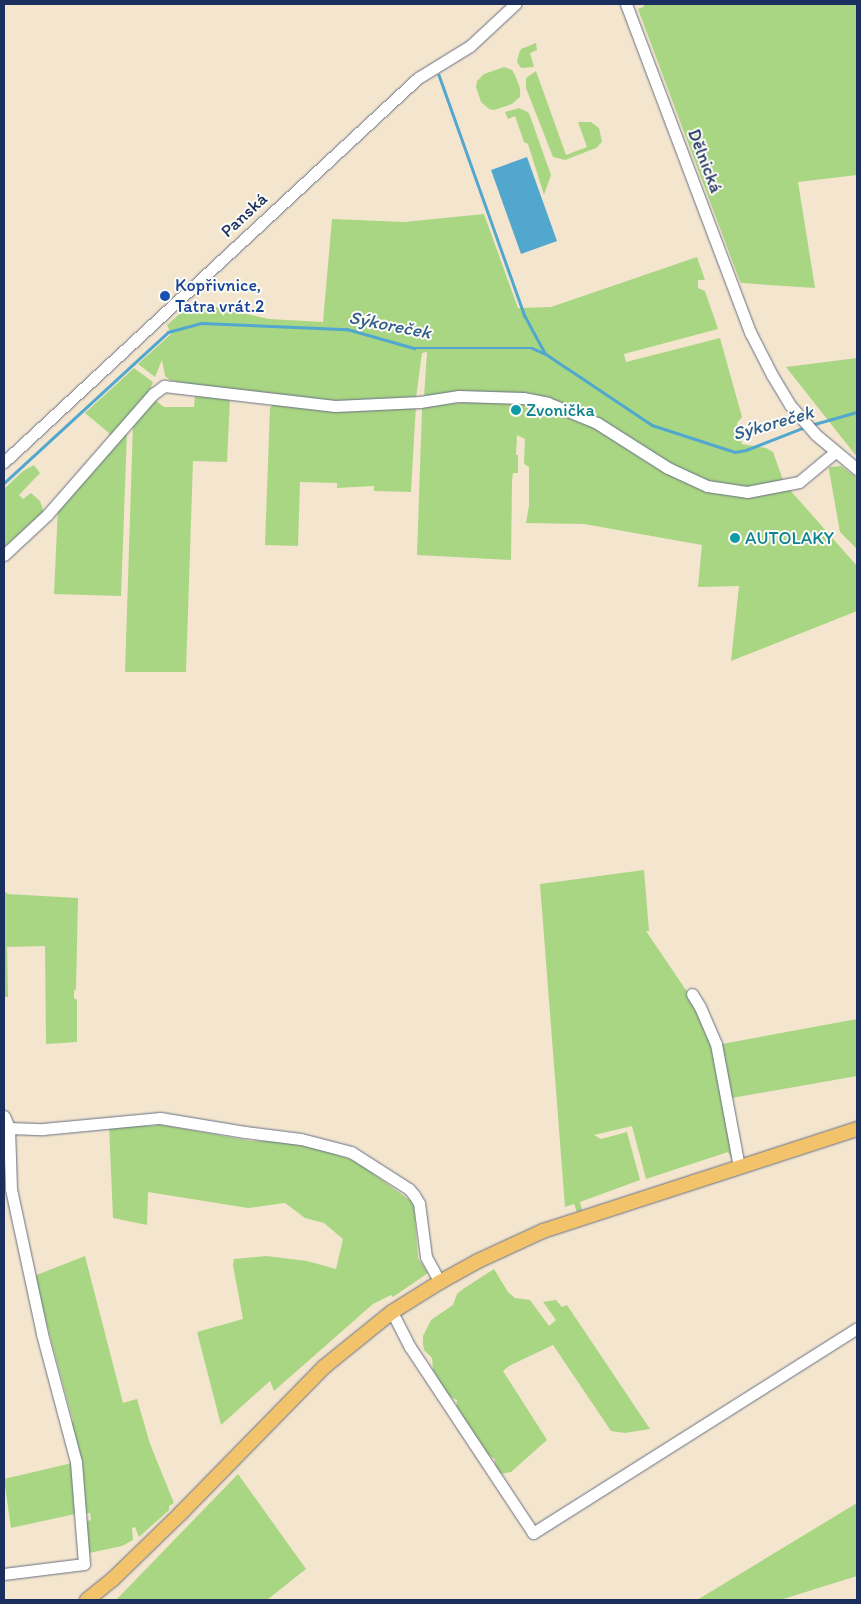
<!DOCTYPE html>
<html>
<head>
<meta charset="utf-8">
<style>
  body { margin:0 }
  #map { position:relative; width:861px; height:1604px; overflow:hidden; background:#f4e6ce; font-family:Itim,sans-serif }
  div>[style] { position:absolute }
  .green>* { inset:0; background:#a9d683 }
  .water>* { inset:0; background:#52a7ce }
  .stream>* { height:2.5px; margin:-1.25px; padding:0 1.25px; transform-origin:1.25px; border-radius:1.25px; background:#52a7ce }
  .roads { filter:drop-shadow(0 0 1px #676f85) drop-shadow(0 0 1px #676f85) }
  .minor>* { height:11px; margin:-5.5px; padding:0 5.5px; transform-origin:5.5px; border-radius:5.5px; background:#fff }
  .major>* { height:14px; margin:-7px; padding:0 7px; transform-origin:7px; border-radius:7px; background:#f2c36a }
  .dots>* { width:14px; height:14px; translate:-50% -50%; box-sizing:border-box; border:2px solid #fdfcf7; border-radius:50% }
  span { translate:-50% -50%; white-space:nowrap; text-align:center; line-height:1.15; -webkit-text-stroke:4px #fdfcf7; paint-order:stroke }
  .street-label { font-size:18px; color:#1b2f5e }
  .transit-label { font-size:18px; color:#164399 }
  .left { translate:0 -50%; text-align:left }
  .culture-label { font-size:18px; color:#0d838f }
  .water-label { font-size:19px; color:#315f8b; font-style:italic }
  .frame { position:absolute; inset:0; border:5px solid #1b2f5e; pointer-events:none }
</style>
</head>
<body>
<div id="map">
  <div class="green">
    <i style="clip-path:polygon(645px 4px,857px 4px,857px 175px,798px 182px,815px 288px,741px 283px,739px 279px,638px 9px,643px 7px)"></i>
    <i style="clip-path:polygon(536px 43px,537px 50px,530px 53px,534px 67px,521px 68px,517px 62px,519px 53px,521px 49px)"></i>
    <i style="clip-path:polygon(504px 67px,512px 70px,515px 75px,520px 88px,520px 97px,512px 104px,494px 110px,489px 109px,481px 102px,476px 87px,477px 81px,484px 74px)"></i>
    <i style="clip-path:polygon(536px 71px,566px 155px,587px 147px,578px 122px,591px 122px,599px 128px,602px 142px,596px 148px,565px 160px,553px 157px,526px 88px,526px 78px)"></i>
    <i style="clip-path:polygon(519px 108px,528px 112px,530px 116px,551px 175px,544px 195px,528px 144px,524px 142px,515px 116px,508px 119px,505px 112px)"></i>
    <i style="clip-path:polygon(484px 214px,518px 308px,551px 307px,697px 257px,705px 280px,698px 280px,698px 288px,705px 291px,718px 329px,624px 354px,626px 362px,720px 338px,742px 417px,737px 423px,742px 444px,766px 448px,773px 452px,784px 483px,755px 488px,718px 485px,668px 464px,545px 399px,424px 397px,427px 352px,422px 353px,416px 398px,345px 406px,196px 386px,170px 380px,165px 376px,162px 360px,155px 377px,138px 364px,171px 334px,167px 325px,193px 302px,269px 319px,323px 322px,332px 219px,404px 222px)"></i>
    <i style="clip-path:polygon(857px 358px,857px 457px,786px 367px)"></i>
    <i style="clip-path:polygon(134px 368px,153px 382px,148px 395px,110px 438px,109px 433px,85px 413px)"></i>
    <i style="clip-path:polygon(195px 394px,230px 399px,227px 462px,193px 461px,186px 672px,125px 672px,133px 424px,155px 400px,164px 407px,194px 407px)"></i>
    <i style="clip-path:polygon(471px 399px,527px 401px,589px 424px,645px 461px,668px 473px,747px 496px,790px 490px,857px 566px,857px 611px,731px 661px,739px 586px,698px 587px,702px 545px,584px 524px,526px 523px,529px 506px,529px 467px,524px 464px,525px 439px,517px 435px,516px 455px,518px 455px,518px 473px,513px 473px,512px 481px,511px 560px,417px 555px,422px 409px,424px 405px,461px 403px)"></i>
    <i style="clip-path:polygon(274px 403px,342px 412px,377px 410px,416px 405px,411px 492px,374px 491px,374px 486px,337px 488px,337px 483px,300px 482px,298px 546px,265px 545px,270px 408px)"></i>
    <i style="clip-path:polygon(127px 432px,121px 596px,54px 594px,58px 507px)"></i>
    <i style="clip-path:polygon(34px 465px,40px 473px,19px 495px,23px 499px,31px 493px,40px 501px,44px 512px,4px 547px,4px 489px,23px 471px)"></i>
    <i style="clip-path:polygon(841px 466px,857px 478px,857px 549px,840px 532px,829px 470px,829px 467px)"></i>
    <i style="clip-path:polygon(644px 870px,649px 931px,646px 931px,690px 996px,711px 1038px,733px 1161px,728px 1152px,646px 1179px,632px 1126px,594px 1135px,601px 1139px,627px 1132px,640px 1180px,580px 1202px,582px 1210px,577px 1212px,574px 1204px,565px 1207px,540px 884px)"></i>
    <i style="clip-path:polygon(7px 892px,7px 894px,78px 898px,76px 989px,74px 991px,74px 998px,77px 1000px,77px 1042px,46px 1044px,45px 946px,7px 947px,8px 997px,4px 997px,4px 893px)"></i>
    <i style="clip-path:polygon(857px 1019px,857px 1076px,732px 1098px,722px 1044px)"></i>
    <i style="clip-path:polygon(157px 1124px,251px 1141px,292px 1141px,294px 1144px,324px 1150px,357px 1162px,411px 1201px,414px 1206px,418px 1258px,428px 1273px,393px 1297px,391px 1295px,373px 1304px,274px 1391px,270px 1381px,221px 1425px,197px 1332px,243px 1319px,233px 1265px,234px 1259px,266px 1256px,307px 1261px,336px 1269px,343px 1239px,324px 1223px,305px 1218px,285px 1203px,248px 1208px,148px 1192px,147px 1225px,113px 1218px,109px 1125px,156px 1126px)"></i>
    <i style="clip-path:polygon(85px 1256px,123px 1403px,137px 1399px,150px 1444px,174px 1503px,169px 1506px,169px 1510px,139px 1537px,135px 1527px,132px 1528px,133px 1540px,122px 1546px,89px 1553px,84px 1522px,91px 1520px,90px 1513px,84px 1513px,71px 1423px,73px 1421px,34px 1276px)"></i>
    <i style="clip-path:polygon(494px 1269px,508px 1292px,515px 1298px,530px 1300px,549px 1326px,556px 1320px,543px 1302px,556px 1300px,562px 1307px,567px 1305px,650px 1429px,625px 1433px,611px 1431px,553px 1345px,509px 1366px,503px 1371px,547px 1440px,511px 1472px,501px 1474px,495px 1466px,495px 1459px,488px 1455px,456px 1408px,457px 1400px,448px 1396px,433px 1370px,432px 1358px,424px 1350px,423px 1344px,423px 1336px,431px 1320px,453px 1305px,457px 1294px,463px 1289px)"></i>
    <i style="clip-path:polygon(72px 1463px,75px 1514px,11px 1528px,4px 1479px)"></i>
    <i style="clip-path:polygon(238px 1474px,306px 1569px,267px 1600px,116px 1600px)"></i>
    <i style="clip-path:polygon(857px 1503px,857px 1576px,780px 1600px,697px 1600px)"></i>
  </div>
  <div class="water">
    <i style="clip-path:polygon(527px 157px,557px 241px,521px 254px,491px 170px)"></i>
  </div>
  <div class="stream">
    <i style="left:439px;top:75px;width:256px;rotate:70.4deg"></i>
    <i style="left:525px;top:316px;width:42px;rotate:61.6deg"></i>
    <i style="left:811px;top:425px;width:48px;rotate:-15.8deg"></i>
    <i style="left:4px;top:483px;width:223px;rotate:-42.6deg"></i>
    <i style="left:168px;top:332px;width:34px;rotate:-15deg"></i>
    <i style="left:201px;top:323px;width:146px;rotate:2.4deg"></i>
    <i style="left:347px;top:329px;width:70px;rotate:15.8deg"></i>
    <i style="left:414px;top:348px;width:118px"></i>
    <i style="left:532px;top:348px;width:15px;rotate:23deg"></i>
    <i style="left:546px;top:354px;width:25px;rotate:34deg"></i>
    <i style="left:567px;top:368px;width:102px;rotate:33.8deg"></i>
    <i style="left:652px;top:425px;width:87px;rotate:18deg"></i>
    <i style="left:735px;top:452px;width:11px;rotate:-10deg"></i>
    <i style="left:746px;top:450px;width:63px;rotate:-21.3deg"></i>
  </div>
  <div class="roads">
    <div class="minor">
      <i style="left:626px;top:4px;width:351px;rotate:69.3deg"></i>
      <i style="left:750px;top:332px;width:48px;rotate:62.9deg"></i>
      <i style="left:772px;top:375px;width:35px;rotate:59deg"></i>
      <i style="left:790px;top:405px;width:38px;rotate:49deg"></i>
      <i style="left:815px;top:434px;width:55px;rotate:39.8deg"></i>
      <i style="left:4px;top:462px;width:565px;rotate:-42.85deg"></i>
      <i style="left:418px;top:78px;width:61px;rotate:-31.6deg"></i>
      <i style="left:470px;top:46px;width:62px;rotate:-43deg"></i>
      <i style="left:4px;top:555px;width:59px;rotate:-42.9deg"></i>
      <i style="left:47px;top:515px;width:161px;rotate:-48.8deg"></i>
      <i style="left:153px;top:394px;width:14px;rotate:-36deg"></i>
      <i style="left:164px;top:386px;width:172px;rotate:6.7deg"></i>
      <i style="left:335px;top:406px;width:85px;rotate:-2.7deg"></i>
      <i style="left:420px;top:402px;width:39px;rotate:-9deg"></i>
      <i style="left:459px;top:396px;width:64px;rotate:1.8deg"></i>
      <i style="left:523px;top:398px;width:25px;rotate:11deg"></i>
      <i style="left:548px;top:403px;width:53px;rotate:22.2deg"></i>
      <i style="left:597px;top:423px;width:84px;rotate:32.4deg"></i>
      <i style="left:668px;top:468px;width:43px;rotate:24.8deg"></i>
      <i style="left:707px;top:486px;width:40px;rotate:8.5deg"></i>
      <i style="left:747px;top:492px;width:53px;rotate:-10.9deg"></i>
      <i style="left:799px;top:482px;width:47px;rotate:-39.8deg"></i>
      <i style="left:692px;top:994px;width:15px;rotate:58deg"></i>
      <i style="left:700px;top:1007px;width:40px;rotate:66.6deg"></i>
      <i style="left:716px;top:1044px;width:125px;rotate:79.4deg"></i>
      <i style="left:4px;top:1116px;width:13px;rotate:67deg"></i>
      <i style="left:9px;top:1128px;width:61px;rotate:88.1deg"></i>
      <i style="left:11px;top:1189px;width:148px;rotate:77.9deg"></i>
      <i style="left:42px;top:1334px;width:132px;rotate:75.1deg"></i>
      <i style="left:76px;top:1462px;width:102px;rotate:85.5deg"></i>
      <i style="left:84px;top:1564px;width:81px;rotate:172.9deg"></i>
      <i style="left:9px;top:1128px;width:34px;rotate:2deg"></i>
      <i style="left:43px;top:1129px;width:118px;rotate:-5.4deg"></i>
      <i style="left:160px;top:1118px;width:86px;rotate:9.4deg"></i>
      <i style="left:245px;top:1132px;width:56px;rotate:7.1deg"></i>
      <i style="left:301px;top:1139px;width:52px;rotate:14.6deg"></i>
      <i style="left:351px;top:1152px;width:69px;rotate:32.5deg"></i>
      <i style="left:409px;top:1189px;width:8px;rotate:50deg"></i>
      <i style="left:414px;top:1195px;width:9px;rotate:58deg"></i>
      <i style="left:419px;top:1203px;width:54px;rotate:82.6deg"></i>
      <i style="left:426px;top:1257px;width:29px;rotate:61deg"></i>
      <i style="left:392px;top:1312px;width:39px;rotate:63deg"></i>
      <i style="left:410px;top:1347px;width:223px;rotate:56.5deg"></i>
      <i style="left:533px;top:1533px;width:383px;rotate:-32.3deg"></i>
    </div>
    <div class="major">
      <i style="left:87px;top:1600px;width:33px;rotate:-39deg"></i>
      <i style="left:113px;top:1579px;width:95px;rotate:-44.1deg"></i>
      <i style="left:181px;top:1513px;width:204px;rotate:-45.6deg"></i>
      <i style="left:324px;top:1367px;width:87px;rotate:-39deg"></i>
      <i style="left:392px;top:1312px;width:57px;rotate:-32deg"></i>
      <i style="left:440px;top:1282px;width:43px;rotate:-28.9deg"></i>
      <i style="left:478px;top:1261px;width:72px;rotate:-24.8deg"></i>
      <i style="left:543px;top:1231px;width:330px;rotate:-18deg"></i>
    </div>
  </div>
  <div class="dots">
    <i style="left:165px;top:296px;background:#1a4fb4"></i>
    <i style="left:516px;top:410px;background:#0f9aa8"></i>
    <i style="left:735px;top:538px;background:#0f9aa8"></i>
  </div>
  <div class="street-label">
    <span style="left:705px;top:161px;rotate:69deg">Dělnická</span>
    <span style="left:244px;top:215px;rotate:-43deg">Panská</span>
  </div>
  <div class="transit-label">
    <span class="left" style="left:175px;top:296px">Kopřivnice,<br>Tatra vrát.2</span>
  </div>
  <div class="culture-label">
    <span class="left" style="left:526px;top:410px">Zvonička</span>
    <span class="left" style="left:745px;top:538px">AUTOLAKY</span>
  </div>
  <div class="water-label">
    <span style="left:390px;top:325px;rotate:11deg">Sýkoreček</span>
    <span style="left:773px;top:423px;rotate:-16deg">Sýkoreček</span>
  </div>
  <div class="frame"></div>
</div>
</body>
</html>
